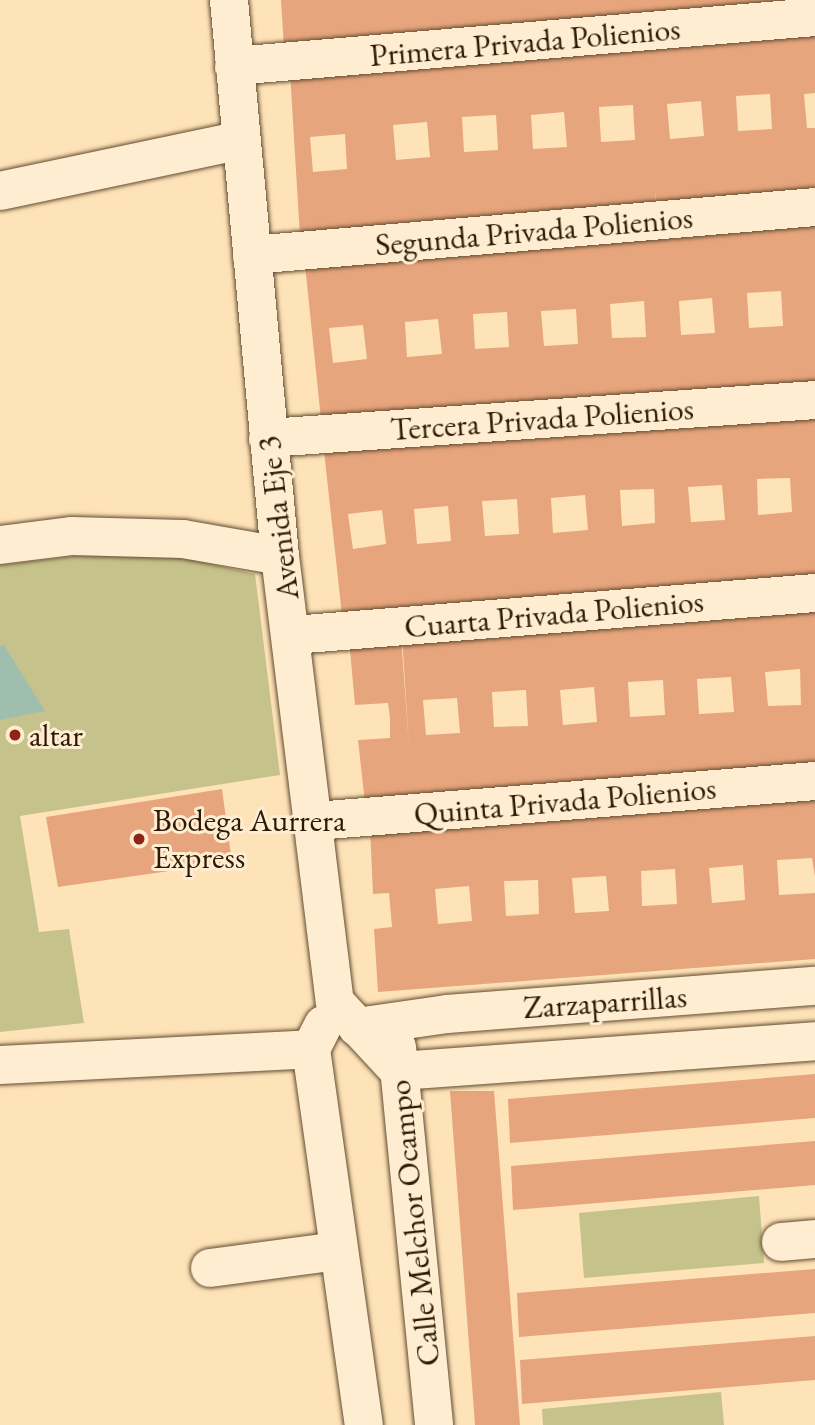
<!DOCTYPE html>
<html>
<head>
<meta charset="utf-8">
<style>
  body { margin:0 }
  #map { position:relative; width:815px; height:1425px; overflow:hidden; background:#ffe3b8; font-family:"EB Garamond",serif }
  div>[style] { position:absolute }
  .green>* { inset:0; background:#c5c28b }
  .water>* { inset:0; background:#a0beae }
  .building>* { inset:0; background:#e7a57d }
  .roads { filter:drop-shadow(0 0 2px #624c31) drop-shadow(0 0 2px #624c31) }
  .minor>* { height:38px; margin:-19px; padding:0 19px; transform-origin:19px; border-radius:19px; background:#ffedd1 }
  .dots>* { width:19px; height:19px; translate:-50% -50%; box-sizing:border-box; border:4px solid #ffedd1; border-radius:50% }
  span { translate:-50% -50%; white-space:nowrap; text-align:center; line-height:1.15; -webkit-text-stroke:6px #ffedd1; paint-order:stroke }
  .street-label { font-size:32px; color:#2e1904 }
  .poi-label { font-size:32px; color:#2e1904 }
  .left { translate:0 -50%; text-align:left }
</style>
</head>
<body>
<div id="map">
  <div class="green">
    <i style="clip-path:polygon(74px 556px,179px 557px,255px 574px,280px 775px,20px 816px,39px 932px,69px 929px,84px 1023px,0 1032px,0 565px)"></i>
    <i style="clip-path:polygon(759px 1196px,764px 1263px,584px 1278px,579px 1213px)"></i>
    <i style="clip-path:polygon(721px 1392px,724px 1425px,543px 1425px,542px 1409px)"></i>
  </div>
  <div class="water">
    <i style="clip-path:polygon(4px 645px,45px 711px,0 720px,0 646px)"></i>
  </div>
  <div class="building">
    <i style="clip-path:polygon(281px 0,815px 0,642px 20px,641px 8px,641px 20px,284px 49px)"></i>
    <i style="clip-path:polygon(evenodd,815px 26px,815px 93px,804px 94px,807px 128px,815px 128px,815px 192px,656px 204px,655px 192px,655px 204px,300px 237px,290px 72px,815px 26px,770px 94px,772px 129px,738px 131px,736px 96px,770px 94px,815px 26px,701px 101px,704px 136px,670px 139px,667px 104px,701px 101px,815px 26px,633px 105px,635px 140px,601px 142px,599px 107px,633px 105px,815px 26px,564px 112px,567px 147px,533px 149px,531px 115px,564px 112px,815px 26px,496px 115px,498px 150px,464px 152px,462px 117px,496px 115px,815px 26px,427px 122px,430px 157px,396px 160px,393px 125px,427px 122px,815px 26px,345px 134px,347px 169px,313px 172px,310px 137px,345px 134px)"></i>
    <i style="clip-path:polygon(evenodd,815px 224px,815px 390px,322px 429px,305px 265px,815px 224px,781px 291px,783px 326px,749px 328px,747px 293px,781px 291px,815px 224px,712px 298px,715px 333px,681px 335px,679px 301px,712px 298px,815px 224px,644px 301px,646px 337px,612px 338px,610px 304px,644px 301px,815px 224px,576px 309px,578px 344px,544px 346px,541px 311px,576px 309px,815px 224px,507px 312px,509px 347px,475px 349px,473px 314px,507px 312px,815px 224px,438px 319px,442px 354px,407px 357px,405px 322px,438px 319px,815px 224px,363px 325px,367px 359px,333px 363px,329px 328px,363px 325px)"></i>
    <i style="clip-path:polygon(evenodd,815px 412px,815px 577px,342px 615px,324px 451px,815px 412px,790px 478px,792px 512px,758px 515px,757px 479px,790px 478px,815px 412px,722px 485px,725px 520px,691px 522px,688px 487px,722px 485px,815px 412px,654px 489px,655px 523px,622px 526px,620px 490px,654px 489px,815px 412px,585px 495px,588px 530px,553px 533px,551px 498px,585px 495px,815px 412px,517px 499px,519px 534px,485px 536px,482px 501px,517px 499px,815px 412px,448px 506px,451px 541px,417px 544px,414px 509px,448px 506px,815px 412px,382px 510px,386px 544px,353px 549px,348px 514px,382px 510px)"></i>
    <i style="clip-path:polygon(evenodd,815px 604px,815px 769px,686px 779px,685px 768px,685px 779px,412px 800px,411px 792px,411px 800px,365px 803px,358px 740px,390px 738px,390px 718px,388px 703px,355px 705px,349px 639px,401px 636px,409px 747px,402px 636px,815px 604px,800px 669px,801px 705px,768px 706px,765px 672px,800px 669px,815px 604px,731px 677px,734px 712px,699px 714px,697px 679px,731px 677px,815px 604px,663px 680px,665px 715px,630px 717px,628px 682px,663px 680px,815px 604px,594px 687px,597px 722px,563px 725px,560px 690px,594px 687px,815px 604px,526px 690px,528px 726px,494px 727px,492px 692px,526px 690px,815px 604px,457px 698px,460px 733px,426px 735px,423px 700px,457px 698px)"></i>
    <i style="clip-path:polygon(222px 789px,232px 862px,58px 887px,46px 817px)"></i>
    <i style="clip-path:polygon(evenodd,815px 794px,815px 877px,812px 858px,777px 860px,779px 895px,815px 893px,815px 959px,378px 992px,374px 929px,392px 927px,389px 893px,373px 894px,370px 828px,815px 794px,743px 865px,745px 900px,712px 903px,709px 868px,743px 865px,815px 794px,675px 869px,677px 904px,642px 906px,641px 871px,675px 869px,815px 794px,606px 876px,609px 911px,575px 913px,572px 878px,606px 876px,815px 794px,538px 880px,539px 914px,506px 916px,504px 881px,538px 880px,815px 794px,469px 886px,472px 921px,438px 924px,435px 889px,469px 886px)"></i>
    <i style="clip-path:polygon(815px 1074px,815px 1118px,510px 1143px,508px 1099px)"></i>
    <i style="clip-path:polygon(450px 1091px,494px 1091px,520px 1425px,475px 1425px)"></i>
    <i style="clip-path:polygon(815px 1141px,815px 1185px,513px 1210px,511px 1166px)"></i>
    <i style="clip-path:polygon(815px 1269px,815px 1313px,519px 1337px,517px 1293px)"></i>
    <i style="clip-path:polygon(815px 1336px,815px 1380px,522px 1404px,520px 1360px)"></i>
  </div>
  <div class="roads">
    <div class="minor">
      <i style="left:229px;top:0;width:558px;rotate:84.76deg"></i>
      <i style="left:280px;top:556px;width:449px;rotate:83deg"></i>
      <i style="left:335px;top:1002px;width:94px;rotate:47.2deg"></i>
      <i style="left:399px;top:1071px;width:417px;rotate:-4.1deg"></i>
      <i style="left:234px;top:66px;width:583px;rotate:-4.82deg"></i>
      <i style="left:0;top:191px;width:246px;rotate:-11.9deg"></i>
      <i style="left:252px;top:255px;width:565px;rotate:-4.87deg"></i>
      <i style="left:268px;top:438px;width:548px;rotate:-3.97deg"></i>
      <i style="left:0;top:545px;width:73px;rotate:-7.1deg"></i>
      <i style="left:72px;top:536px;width:111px;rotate:1.5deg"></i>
      <i style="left:183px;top:539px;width:98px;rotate:9.9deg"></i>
      <i style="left:293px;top:635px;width:524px;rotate:-4.6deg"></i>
      <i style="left:315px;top:821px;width:502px;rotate:-4.57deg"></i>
      <i style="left:357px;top:1027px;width:91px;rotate:-8.2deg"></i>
      <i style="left:447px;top:1014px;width:369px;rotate:-4.4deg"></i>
      <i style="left:397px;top:1047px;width:380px;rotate:84.4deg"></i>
      <i style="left:311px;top:1049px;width:380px;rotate:82deg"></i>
      <i style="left:0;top:1065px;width:311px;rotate:-2.9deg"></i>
      <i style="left:311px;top:1049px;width:27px;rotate:-63deg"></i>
      <i style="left:781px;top:1242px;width:34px;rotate:-5deg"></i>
      <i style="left:210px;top:1268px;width:128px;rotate:-7.6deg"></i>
    </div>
  </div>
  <div class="dots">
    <i style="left:15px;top:735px;background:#8f2418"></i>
    <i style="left:139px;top:839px;background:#8f2418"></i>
  </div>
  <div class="street-label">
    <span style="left:525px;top:42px;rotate:-5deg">Primera Privada Polienios</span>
    <span style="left:534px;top:231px;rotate:-5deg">Segunda Privada Polienios</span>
    <span style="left:542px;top:419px;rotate:-4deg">Tercera Privada Polienios</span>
    <span style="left:278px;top:518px;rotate:-97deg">Avenida Eje 3</span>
    <span style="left:554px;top:614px;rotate:-5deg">Cuarta Privada Polienios</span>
    <span style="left:565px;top:801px;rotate:-5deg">Quinta Privada Polienios</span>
    <span style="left:605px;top:1002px;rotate:-4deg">Zarzaparrillas</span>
    <span style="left:414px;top:1223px;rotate:-96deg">Calle Melchor Ocampo</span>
  </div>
  <div class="poi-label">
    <span class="left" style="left:29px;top:735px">altar</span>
    <span class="left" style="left:153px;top:839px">Bodega Aurrera<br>Express</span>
  </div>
</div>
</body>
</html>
